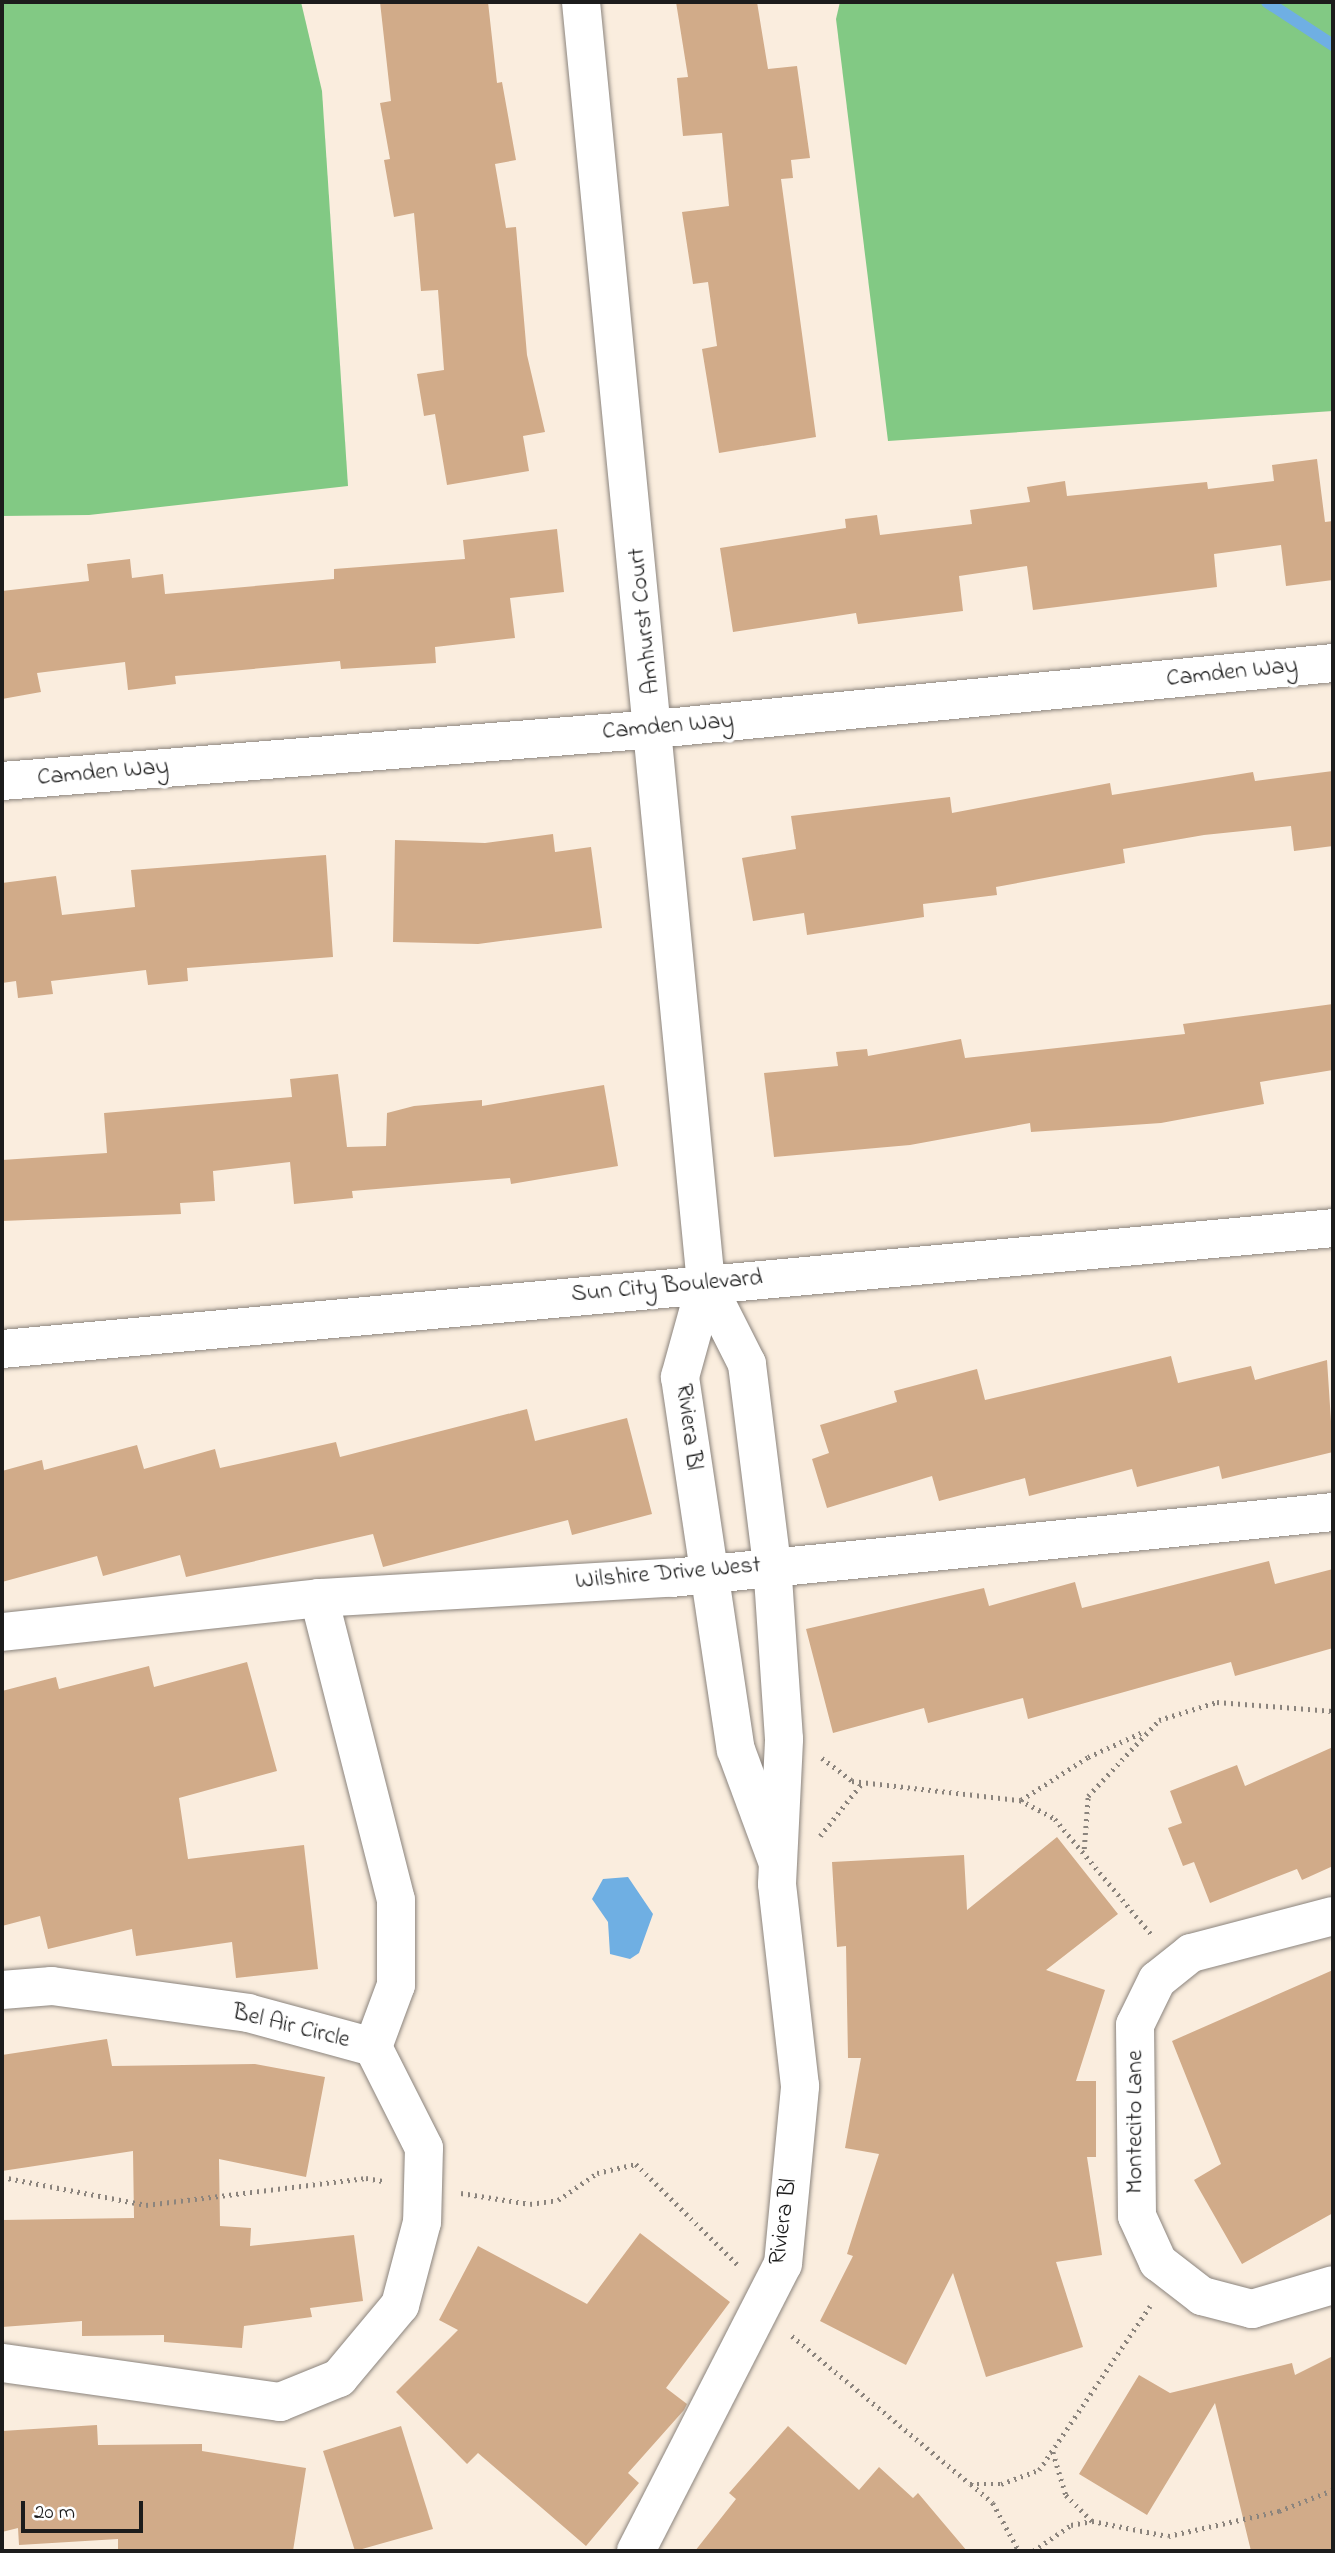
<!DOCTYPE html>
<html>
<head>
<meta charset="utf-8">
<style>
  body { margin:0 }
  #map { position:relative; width:1335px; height:2553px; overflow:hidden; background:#faedde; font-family:"Indie Flower",sans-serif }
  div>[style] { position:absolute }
  .green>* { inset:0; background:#82c984 }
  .water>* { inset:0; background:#6fafe3 }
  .stream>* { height:12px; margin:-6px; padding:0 6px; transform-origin:6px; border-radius:6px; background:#6fafe3 }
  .building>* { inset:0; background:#d1ab89 }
  .path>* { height:4.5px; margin-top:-2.25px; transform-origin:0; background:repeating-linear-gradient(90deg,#8b847d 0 2px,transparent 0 7px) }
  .roads { filter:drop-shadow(0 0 2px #8b847d) drop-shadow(0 0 2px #8b847d) }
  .minor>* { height:38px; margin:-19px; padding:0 19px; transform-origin:19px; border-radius:19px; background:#fff }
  span { translate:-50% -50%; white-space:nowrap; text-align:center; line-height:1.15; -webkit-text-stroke:7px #fff; paint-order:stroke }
  .street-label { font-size:24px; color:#1c1c1c }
  .frame { position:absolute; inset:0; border:4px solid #1c1c1c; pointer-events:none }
  .scale { position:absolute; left:21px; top:2501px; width:122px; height:32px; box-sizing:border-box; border:4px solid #1c1c1c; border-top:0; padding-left:9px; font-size:21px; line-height:24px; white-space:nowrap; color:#1c1c1c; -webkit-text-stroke:5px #fff; paint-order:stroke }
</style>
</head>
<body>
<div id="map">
  <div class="green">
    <i style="clip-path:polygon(2px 2px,301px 2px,322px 91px,348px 486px,89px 515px,2px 516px)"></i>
    <i style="clip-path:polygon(840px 2px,1333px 2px,1333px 411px,888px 441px,836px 19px)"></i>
  </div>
  <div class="water">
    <i style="clip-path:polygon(628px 1877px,653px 1914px,639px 1953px,630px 1959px,610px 1954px,608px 1922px,592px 1899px,603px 1879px)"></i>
  </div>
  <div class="stream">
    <i style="left:1267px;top:2px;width:79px;rotate:33.1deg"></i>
  </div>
  <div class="building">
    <i style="clip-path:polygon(380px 2px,488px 2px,497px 83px,502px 82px,516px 160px,495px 164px,506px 228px,516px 227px,527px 355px,545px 432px,523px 436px,529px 471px,447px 485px,435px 414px,424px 416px,417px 374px,444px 370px,438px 290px,421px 291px,414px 213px,394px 217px,384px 160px,390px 159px,380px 103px,391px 101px)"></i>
    <i style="clip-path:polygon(676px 2px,757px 2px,768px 69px,797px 66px,810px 158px,791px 160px,793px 178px,781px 179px,816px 437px,719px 453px,702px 349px,717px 346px,708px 282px,693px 284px,682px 212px,729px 206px,722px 133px,683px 136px,677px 78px,688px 77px)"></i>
    <i style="clip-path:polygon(1317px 459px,1325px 522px,1333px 521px,1333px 580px,1286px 586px,1281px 545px,1214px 554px,1217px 587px,1033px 610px,1027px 566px,959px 576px,963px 611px,858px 624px,856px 613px,733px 632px,720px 548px,846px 528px,845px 519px,877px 515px,880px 535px,972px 524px,970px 510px,1030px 502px,1027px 487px,1065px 481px,1067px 496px,1207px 482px,1208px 489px,1274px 481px,1272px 465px)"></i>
    <i style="clip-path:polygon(557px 529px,564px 592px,510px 598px,515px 638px,435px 647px,436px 663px,341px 669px,340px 661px,175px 676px,176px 684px,128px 690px,125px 662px,37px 673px,41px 692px,2px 699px,2px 591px,89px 581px,87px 564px,130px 559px,132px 578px,163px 574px,165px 594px,334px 579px,334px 569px,465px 559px,463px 540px)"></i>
    <i style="clip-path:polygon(1333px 771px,1333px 846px,1294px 851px,1291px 826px,1204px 835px,1123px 849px,1125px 863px,996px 887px,997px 895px,923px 904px,924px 917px,807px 935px,804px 913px,753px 921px,742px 858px,796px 849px,791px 816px,950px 797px,952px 813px,1110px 783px,1112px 795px,1253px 772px,1255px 781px)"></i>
    <i style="clip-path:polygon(553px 834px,555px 852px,591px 847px,602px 928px,478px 944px,393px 942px,395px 840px,485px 843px)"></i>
    <i style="clip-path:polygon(326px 855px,333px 957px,187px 968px,188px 981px,148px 985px,146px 970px,51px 981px,53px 994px,18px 998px,16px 981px,2px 983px,2px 883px,56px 876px,62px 915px,135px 907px,131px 870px)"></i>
    <i style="clip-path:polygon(1333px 1004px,1333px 1070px,1260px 1082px,1264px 1104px,1161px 1123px,1031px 1132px,1030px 1123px,910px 1145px,774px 1157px,764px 1073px,838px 1066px,836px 1052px,867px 1049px,868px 1056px,961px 1039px,965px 1058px,1185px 1034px,1183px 1024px)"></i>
    <i style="clip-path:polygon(338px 1074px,347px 1147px,386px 1146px,387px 1113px,414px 1106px,482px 1100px,482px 1106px,604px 1085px,618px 1166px,511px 1184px,510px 1178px,352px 1191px,353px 1198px,294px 1204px,290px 1162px,213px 1171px,215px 1201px,180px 1203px,181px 1214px,2px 1221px,2px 1160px,107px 1153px,104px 1113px,292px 1097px,290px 1079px)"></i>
    <i style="clip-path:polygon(1171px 1356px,1178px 1383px,1251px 1366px,1255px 1380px,1327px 1360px,1333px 1452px,1222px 1479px,1219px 1466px,1137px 1487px,1132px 1469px,1029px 1496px,1025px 1478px,939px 1501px,932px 1476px,827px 1508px,812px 1459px,829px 1453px,820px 1425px,897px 1402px,894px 1391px,977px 1369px,985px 1400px)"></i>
    <i style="clip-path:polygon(527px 1409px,535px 1441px,627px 1418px,652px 1514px,572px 1535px,568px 1520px,383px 1567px,373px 1534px,186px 1577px,180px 1555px,103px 1576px,97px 1556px,2px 1582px,2px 1471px,42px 1460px,44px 1470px,137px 1445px,144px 1469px,215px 1449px,220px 1468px,336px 1442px,340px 1457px)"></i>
    <i style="clip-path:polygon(1269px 1561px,1275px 1584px,1333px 1569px,1333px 1648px,1235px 1676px,1231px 1662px,1028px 1719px,1023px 1698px,928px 1723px,924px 1708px,833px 1733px,806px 1629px,984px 1588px,989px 1606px,1075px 1582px,1082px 1608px)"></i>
    <i style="clip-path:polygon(247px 1662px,277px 1771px,179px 1798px,188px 1859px,304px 1845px,318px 1969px,236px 1978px,232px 1942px,136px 1956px,132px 1929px,48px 1949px,40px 1916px,2px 1926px,2px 1691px,56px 1677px,59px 1689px,149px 1666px,154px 1687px)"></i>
    <i style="clip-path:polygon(1333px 1747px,1333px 1866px,1302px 1880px,1297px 1869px,1210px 1903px,1194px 1862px,1183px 1866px,1168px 1828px,1182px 1823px,1170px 1791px,1237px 1765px,1245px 1786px)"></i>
    <i style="clip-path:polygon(1057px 1837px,1118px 1914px,1046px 1970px,1105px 1990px,1076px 2081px,1096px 2081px,1096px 2157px,1087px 2157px,1102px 2255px,1056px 2262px,1083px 2347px,986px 2377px,953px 2273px,906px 2365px,820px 2321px,853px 2256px,847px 2254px,879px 2154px,845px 2148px,861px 2058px,848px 2058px,846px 1946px,837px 1947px,832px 1862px,964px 1855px,967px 1910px)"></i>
    <i style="clip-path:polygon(1333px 1970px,1333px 2213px,1242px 2264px,1194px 2180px,1221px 2164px,1172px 2041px)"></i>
    <i style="clip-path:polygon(107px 2039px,112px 2066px,255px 2064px,325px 2077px,306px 2177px,219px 2159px,220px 2226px,251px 2228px,250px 2246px,354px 2235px,363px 2301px,310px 2308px,312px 2317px,244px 2326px,242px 2348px,164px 2342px,164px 2335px,82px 2336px,82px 2321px,2px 2327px,2px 2220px,134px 2218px,133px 2151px,2px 2171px,2px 2055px)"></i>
    <i style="clip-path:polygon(640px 2233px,730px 2302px,666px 2388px,687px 2404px,684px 2410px,628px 2473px,639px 2483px,586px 2546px,478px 2453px,467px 2464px,396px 2392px,458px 2330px,439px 2320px,478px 2246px,587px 2304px)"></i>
    <i style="clip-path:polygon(1333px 2356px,1333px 2551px,1251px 2551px,1215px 2403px,1147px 2515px,1079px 2474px,1139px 2375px,1170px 2393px,1292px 2363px,1295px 2375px)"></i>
    <i style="clip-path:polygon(97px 2425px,98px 2445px,202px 2444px,202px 2451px,306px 2468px,293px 2551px,118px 2551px,118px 2539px,19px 2545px,18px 2528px,2px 2532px,2px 2431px)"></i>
    <i style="clip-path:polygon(401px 2426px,433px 2529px,355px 2551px,323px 2451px)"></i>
    <i style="clip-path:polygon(788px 2426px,859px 2490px,879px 2467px,913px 2498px,918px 2493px,967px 2551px,695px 2551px,736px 2499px,729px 2493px)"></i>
  </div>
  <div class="path">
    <i style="left:822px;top:1758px;width:38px;rotate:37deg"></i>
    <i style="left:852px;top:1781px;width:169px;rotate:6.5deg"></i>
    <i style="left:1020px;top:1800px;width:40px;rotate:28deg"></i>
    <i style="left:1055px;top:1819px;width:150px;rotate:50.1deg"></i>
    <i style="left:1021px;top:1800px;width:80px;rotate:-32.7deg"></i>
    <i style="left:1088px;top:1757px;width:63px;rotate:-24.5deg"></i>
    <i style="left:820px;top:1836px;width:68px;rotate:-51.6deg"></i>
    <i style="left:1084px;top:1849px;width:53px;rotate:-85.7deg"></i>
    <i style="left:1088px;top:1796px;width:104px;rotate:-46.9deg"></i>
    <i style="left:1159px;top:1720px;width:61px;rotate:-17.2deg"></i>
    <i style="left:1217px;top:1702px;width:116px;rotate:4.4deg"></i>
    <i style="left:2px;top:2177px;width:147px;rotate:11deg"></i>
    <i style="left:146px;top:2205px;width:222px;rotate:-7deg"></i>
    <i style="left:366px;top:2178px;width:17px;rotate:10deg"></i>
    <i style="left:461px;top:2193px;width:70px;rotate:9.1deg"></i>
    <i style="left:530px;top:2204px;width:28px;rotate:-8deg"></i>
    <i style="left:558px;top:2200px;width:47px;rotate:-34.7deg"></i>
    <i style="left:597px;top:2173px;width:40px;rotate:-13deg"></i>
    <i style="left:636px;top:2164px;width:144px;rotate:44.7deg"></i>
    <i style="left:792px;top:2336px;width:231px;rotate:39.7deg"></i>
    <i style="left:970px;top:2484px;width:31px"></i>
    <i style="left:1001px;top:2484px;width:40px;rotate:-20.2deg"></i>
    <i style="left:1039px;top:2470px;width:198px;rotate:-55.9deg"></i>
    <i style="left:1053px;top:2452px;width:45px;rotate:73.2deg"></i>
    <i style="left:1066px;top:2495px;width:37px;rotate:45deg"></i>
    <i style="left:971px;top:2484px;width:29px;rotate:41deg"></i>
    <i style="left:993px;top:2503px;width:55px;rotate:61.6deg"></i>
    <i style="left:1033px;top:2551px;width:46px;rotate:-34.4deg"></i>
    <i style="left:1071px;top:2525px;width:21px;rotate:-11deg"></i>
    <i style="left:1092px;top:2521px;width:77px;rotate:11.2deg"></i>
    <i style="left:1168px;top:2536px;width:114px;rotate:-12.7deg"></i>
    <i style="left:1279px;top:2511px;width:58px;rotate:-21.3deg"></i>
  </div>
  <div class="roads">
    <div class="minor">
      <i style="left:581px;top:2px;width:1287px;rotate:84.43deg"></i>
      <i style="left:706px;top:1283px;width:98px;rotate:105.5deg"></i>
      <i style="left:680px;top:1377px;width:377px;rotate:81.5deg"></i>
      <i style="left:736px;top:1750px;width:118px;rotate:69.7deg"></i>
      <i style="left:2px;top:781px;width:655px;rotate:-4.55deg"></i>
      <i style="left:655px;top:729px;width:681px;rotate:-5.56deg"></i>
      <i style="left:2px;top:1349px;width:1336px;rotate:-5.19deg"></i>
      <i style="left:319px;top:1598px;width:312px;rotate:75.7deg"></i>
      <i style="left:396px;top:1900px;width:85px;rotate:90deg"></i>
      <i style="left:396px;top:1985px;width:66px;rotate:110.4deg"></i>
      <i style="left:2px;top:1632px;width:319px;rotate:-6.1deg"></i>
      <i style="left:319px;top:1598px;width:353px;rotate:-3.3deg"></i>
      <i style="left:671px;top:1578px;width:665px;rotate:-5.69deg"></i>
      <i style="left:1333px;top:1916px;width:147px;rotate:165.4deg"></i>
      <i style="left:1191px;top:1953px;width:43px;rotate:141.5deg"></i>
      <i style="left:1157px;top:1980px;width:50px;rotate:116.1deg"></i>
      <i style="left:1135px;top:2025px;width:191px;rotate:89.4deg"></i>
      <i style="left:1137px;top:2216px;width:51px;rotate:65.5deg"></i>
      <i style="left:1158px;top:2262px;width:56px;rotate:37.7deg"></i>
      <i style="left:1202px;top:2296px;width:52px;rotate:14.6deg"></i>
      <i style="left:1252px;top:2309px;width:84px;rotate:-16.5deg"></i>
      <i style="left:2px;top:1990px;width:50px;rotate:-4.6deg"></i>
      <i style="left:52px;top:1986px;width:198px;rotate:7.8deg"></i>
      <i style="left:248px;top:2013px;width:130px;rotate:15.2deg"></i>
      <i style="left:373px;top:2047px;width:113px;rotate:63.2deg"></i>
      <i style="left:424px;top:2148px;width:74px;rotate:91.5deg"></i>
      <i style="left:422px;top:2222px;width:86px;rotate:104.8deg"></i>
      <i style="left:400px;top:2305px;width:95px;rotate:129.9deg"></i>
      <i style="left:339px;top:2378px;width:64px;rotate:157.9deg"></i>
      <i style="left:280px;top:2402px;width:281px;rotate:-172deg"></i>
      <i style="left:636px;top:2551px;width:322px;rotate:-62.9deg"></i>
      <i style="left:783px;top:2264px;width:179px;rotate:-84.5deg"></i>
      <i style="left:800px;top:2086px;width:203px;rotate:-96.5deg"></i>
      <i style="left:777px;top:1884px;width:145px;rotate:-87.2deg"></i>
      <i style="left:784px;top:1739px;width:174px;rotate:-93.9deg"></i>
      <i style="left:772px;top:1565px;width:203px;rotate:-97.1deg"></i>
      <i style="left:747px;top:1364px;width:91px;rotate:-116.8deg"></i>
    </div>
  </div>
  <div class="street-label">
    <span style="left:645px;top:621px;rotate:-96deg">Amhurst Court</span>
    <span style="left:1232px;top:673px;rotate:-6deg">Camden Way</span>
    <span style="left:668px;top:727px;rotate:-5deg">Camden Way</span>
    <span style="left:103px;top:773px;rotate:-5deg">Camden Way</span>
    <span style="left:667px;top:1287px;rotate:-5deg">Sun City Boulevard</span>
    <span style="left:688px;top:1427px;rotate:83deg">Riviera Bl</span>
    <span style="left:668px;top:1574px;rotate:-5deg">Wilshire Drive West</span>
    <span style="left:291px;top:2027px;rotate:14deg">Bel Air Circle</span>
    <span style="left:1136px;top:2122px;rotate:-90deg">Montecito Lane</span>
    <span style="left:784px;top:2222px;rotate:-82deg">Riviera Bl</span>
  </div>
  <div class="frame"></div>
  <div class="scale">20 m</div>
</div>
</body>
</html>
